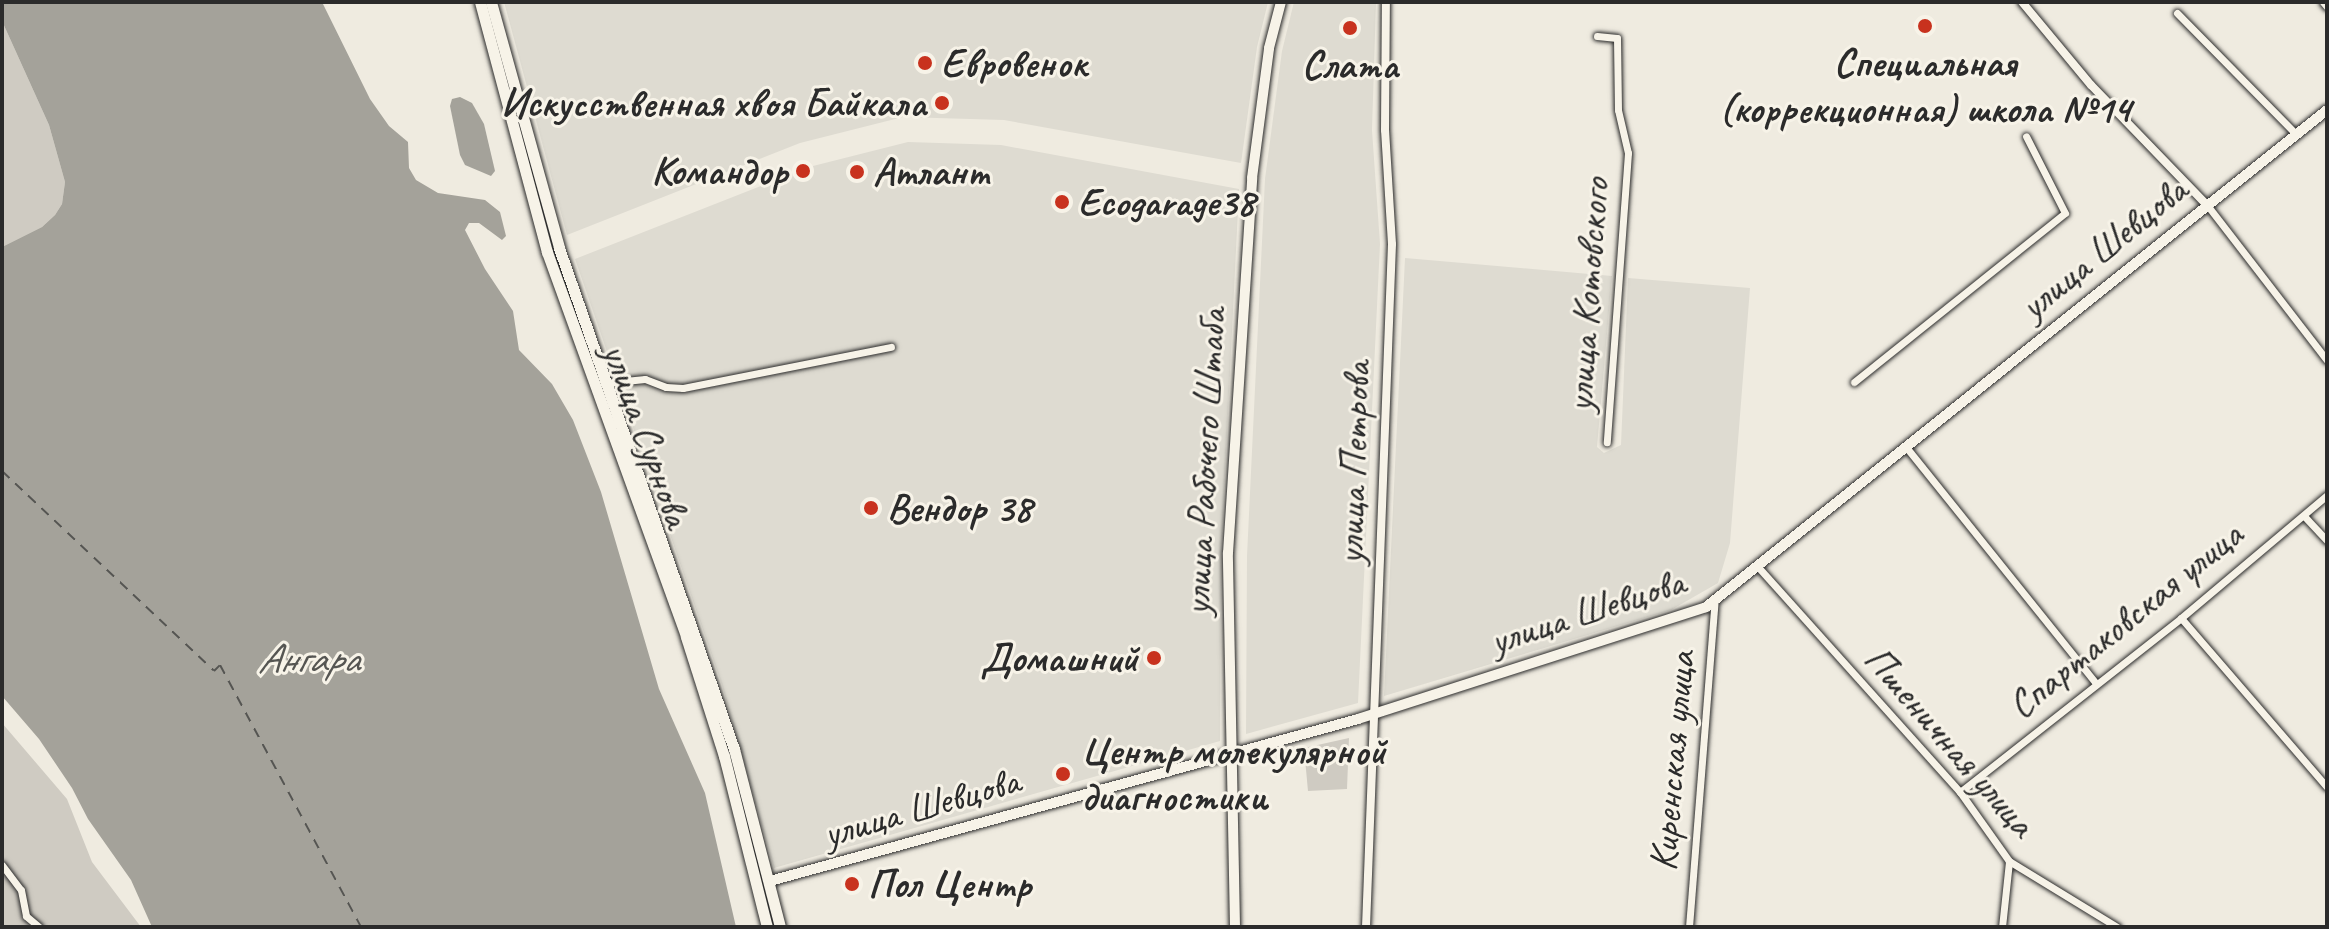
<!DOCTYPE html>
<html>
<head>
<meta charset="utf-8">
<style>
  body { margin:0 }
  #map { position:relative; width:2329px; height:929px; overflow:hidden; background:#efebe0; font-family:Caveat,sans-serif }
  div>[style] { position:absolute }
  .built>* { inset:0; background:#dedbd1 }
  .green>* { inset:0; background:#cfcbc2 }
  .water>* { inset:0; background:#a4a29a }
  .ferry>* { height:2px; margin-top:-1px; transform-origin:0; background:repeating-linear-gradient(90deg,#555552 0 10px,transparent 0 18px) }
  .roads { filter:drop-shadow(0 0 2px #2b2b2b) drop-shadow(0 0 2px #2b2b2b) }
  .minor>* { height:7px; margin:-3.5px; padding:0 3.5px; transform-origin:3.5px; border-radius:3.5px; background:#f7f3e8 }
  .tertiary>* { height:8px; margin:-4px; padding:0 4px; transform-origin:4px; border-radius:4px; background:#f7f3e8 }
  .secondary>* { height:10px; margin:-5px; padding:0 5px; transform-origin:5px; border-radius:5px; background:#f7f3e8 }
  .primary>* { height:11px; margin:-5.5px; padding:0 5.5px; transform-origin:5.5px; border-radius:5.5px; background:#f7f3e8 }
  .dots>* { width:22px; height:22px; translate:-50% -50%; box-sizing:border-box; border:4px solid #f7f3e8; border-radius:50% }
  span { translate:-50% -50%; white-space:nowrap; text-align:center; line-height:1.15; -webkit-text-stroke:6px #f7f3e8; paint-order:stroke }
  .poi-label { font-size:40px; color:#2b2b2b; font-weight:700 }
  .left { translate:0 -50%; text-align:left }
  .right { translate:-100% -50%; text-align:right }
  .street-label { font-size:40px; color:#2b2b2b }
  .water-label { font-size:42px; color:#555552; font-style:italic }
  .frame { position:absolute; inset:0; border:4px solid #2b2b2b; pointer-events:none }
</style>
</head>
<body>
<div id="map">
  <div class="built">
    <i style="clip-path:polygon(504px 2px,1268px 2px,1257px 47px,1241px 163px,1004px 120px,903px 117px,800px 143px,567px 235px)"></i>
    <i style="clip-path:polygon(1294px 2px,1376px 2px,1372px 130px,1380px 244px,1358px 703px,1246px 734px,1247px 556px,1265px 179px,1282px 51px)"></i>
    <i style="clip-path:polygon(908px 142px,1001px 145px,1239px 189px,1221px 555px,1220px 741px,774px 868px,722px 685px,575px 259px,809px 167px)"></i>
    <i style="clip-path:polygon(1405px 258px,1612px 276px,1597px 447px,1604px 453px,1621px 445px,1628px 278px,1750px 288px,1730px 543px,1718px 583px,1671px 610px,1384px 696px)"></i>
  </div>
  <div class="green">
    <i style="clip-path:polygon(2px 21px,49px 125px,65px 182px,62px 204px,55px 215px,42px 227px,2px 247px)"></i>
    <i style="clip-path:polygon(2px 723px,67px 799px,92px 862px,141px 927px,2px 927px)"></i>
    <i style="clip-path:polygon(1349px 738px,1347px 789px,1308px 791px,1304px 748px)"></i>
  </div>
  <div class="water">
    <i style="clip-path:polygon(2px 2px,322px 2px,370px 99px,389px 126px,408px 142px,409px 168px,416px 180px,438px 193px,485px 200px,500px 212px,506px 236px,502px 240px,479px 223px,469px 223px,465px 230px,485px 269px,513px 311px,519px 350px,552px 384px,573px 420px,601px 492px,659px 689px,705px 793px,736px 927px,152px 927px,131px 880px,88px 819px,72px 788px,39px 739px,2px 696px,2px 247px,42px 227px,55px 215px,62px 204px,65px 182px,49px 125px,2px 21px)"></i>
    <i style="clip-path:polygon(460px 97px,472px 103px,484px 124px,495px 171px,491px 176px,465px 165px,460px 155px,450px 106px,452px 99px)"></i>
  </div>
  <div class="ferry">
    <i style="left:2px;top:471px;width:291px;rotate:43.3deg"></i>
    <i style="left:214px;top:671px;width:8px;rotate:-45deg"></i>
    <i style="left:220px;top:665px;width:298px;rotate:61.7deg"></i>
  </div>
  <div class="roads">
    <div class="minor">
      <i style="left:2323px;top:2px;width:6px;rotate:51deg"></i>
      <i style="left:2177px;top:13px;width:170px;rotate:45.5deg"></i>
      <i style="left:1597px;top:36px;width:20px;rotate:6deg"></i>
      <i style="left:1617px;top:38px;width:72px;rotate:89.2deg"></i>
      <i style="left:1618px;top:110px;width:44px;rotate:76.9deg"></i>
      <i style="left:1628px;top:153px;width:290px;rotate:94.2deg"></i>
      <i style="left:2207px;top:205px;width:196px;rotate:52.3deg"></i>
      <i style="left:1854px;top:382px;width:270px;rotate:-38.7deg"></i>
      <i style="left:2065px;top:213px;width:86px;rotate:-116.9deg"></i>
      <i style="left:605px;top:383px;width:40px;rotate:-5.7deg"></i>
      <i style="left:645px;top:379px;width:22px;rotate:21deg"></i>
      <i style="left:666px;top:387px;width:17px;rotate:3deg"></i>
      <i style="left:683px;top:388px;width:212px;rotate:-11.2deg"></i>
      <i style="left:1906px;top:447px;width:302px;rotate:51.2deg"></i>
      <i style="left:2304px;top:516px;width:34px;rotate:47deg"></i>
      <i style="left:1759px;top:568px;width:301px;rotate:48.1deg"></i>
      <i style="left:1960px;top:792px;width:85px;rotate:54.6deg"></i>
      <i style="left:2009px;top:861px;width:127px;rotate:31.4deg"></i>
      <i style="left:2181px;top:618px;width:223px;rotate:49.2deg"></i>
      <i style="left:1960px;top:792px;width:281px;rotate:-38.2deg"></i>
      <i style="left:2181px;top:618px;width:191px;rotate:-40.1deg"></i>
      <i style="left:2px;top:865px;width:31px;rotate:53deg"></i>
      <i style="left:21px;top:890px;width:26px;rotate:79deg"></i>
      <i style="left:26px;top:916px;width:17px;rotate:40deg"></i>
      <i style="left:1689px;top:927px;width:328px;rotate:-85.5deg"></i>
      <i style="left:2002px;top:927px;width:66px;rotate:-83.9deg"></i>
    </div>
    <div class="tertiary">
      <i style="left:2022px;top:2px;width:108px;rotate:50.3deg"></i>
      <i style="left:2091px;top:85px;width:167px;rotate:46deg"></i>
      <i style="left:1366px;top:927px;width:683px;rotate:-87.82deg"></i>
      <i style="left:1392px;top:244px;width:114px;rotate:-93.5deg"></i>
      <i style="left:1385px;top:130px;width:128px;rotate:-89.6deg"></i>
    </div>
    <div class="secondary">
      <i style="left:770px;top:881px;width:610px;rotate:-15.4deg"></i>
      <i style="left:1358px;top:719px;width:366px;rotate:-17.8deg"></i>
      <i style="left:1706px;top:607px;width:795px;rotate:-38.67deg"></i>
      <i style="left:1235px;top:927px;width:374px;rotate:-91.1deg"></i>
      <i style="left:1228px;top:553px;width:376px;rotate:-86.3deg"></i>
      <i style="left:1252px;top:178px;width:131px;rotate:-82.5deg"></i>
      <i style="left:1269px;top:48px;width:48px;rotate:-75.4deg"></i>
    </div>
    <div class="primary">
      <i style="left:480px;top:2px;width:259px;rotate:75deg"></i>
      <i style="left:547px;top:252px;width:409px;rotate:70.1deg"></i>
      <i style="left:686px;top:637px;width:125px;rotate:72.3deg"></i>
      <i style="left:724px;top:756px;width:176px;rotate:75.9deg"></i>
      <i style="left:491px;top:2px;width:255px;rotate:74.5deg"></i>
      <i style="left:559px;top:248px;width:531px;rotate:70.75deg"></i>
      <i style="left:734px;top:749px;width:184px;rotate:75.5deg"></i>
    </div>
  </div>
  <div class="dots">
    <i style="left:1925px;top:26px;background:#c8321e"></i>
    <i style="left:1350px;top:28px;background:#c8321e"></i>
    <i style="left:925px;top:63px;background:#c8321e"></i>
    <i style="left:942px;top:103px;background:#c8321e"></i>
    <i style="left:803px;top:171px;background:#c8321e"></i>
    <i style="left:857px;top:172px;background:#c8321e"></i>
    <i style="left:1062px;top:202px;background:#c8321e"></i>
    <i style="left:871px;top:508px;background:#c8321e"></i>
    <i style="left:1154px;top:658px;background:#c8321e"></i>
    <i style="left:1063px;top:774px;background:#c8321e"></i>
    <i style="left:852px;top:884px;background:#c8321e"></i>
  </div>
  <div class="poi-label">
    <span class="left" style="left:941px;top:63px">Евровенок</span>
    <span style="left:1925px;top:86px">Специальная<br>(коррекционная) школа №14</span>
    <span style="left:1350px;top:65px">Слата</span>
    <span class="right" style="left:926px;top:103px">Искусственная хвоя Байкала</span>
    <span class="right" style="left:787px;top:171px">Командор</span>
    <span class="left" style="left:873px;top:172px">Атлант</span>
    <span class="left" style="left:1078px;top:202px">Ecogarage38</span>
    <span class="left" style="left:887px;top:508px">Вендор 38</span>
    <span class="right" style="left:1138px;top:658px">Домашний</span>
    <span class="left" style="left:1081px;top:774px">Центр молекулярной<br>диагностики</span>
    <span class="left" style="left:868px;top:884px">Пол Центр</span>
  </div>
  <div class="street-label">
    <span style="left:2103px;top:248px;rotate:-39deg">улица Шевцова</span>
    <span style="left:1587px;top:295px;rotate:-86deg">улица Котовского</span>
    <span style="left:647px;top:435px;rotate:70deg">улица Сурнова</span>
    <span style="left:1204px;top:462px;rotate:-87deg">улица Рабочего Штаба</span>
    <span style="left:1353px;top:463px;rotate:-88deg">улица Петрова</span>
    <span style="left:1587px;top:611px;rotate:-18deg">улица Шевцова</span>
    <span style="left:2125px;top:620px;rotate:-39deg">Спартаковская улица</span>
    <span style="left:1950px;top:741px;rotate:49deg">Пшеничная улица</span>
    <span style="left:1672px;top:761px;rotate:-85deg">Киренская улица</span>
    <span style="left:921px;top:807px;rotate:-16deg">улица Шевцова</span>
  </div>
  <div class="water-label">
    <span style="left:308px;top:659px">Ангара</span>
  </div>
  <div class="frame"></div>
</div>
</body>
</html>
